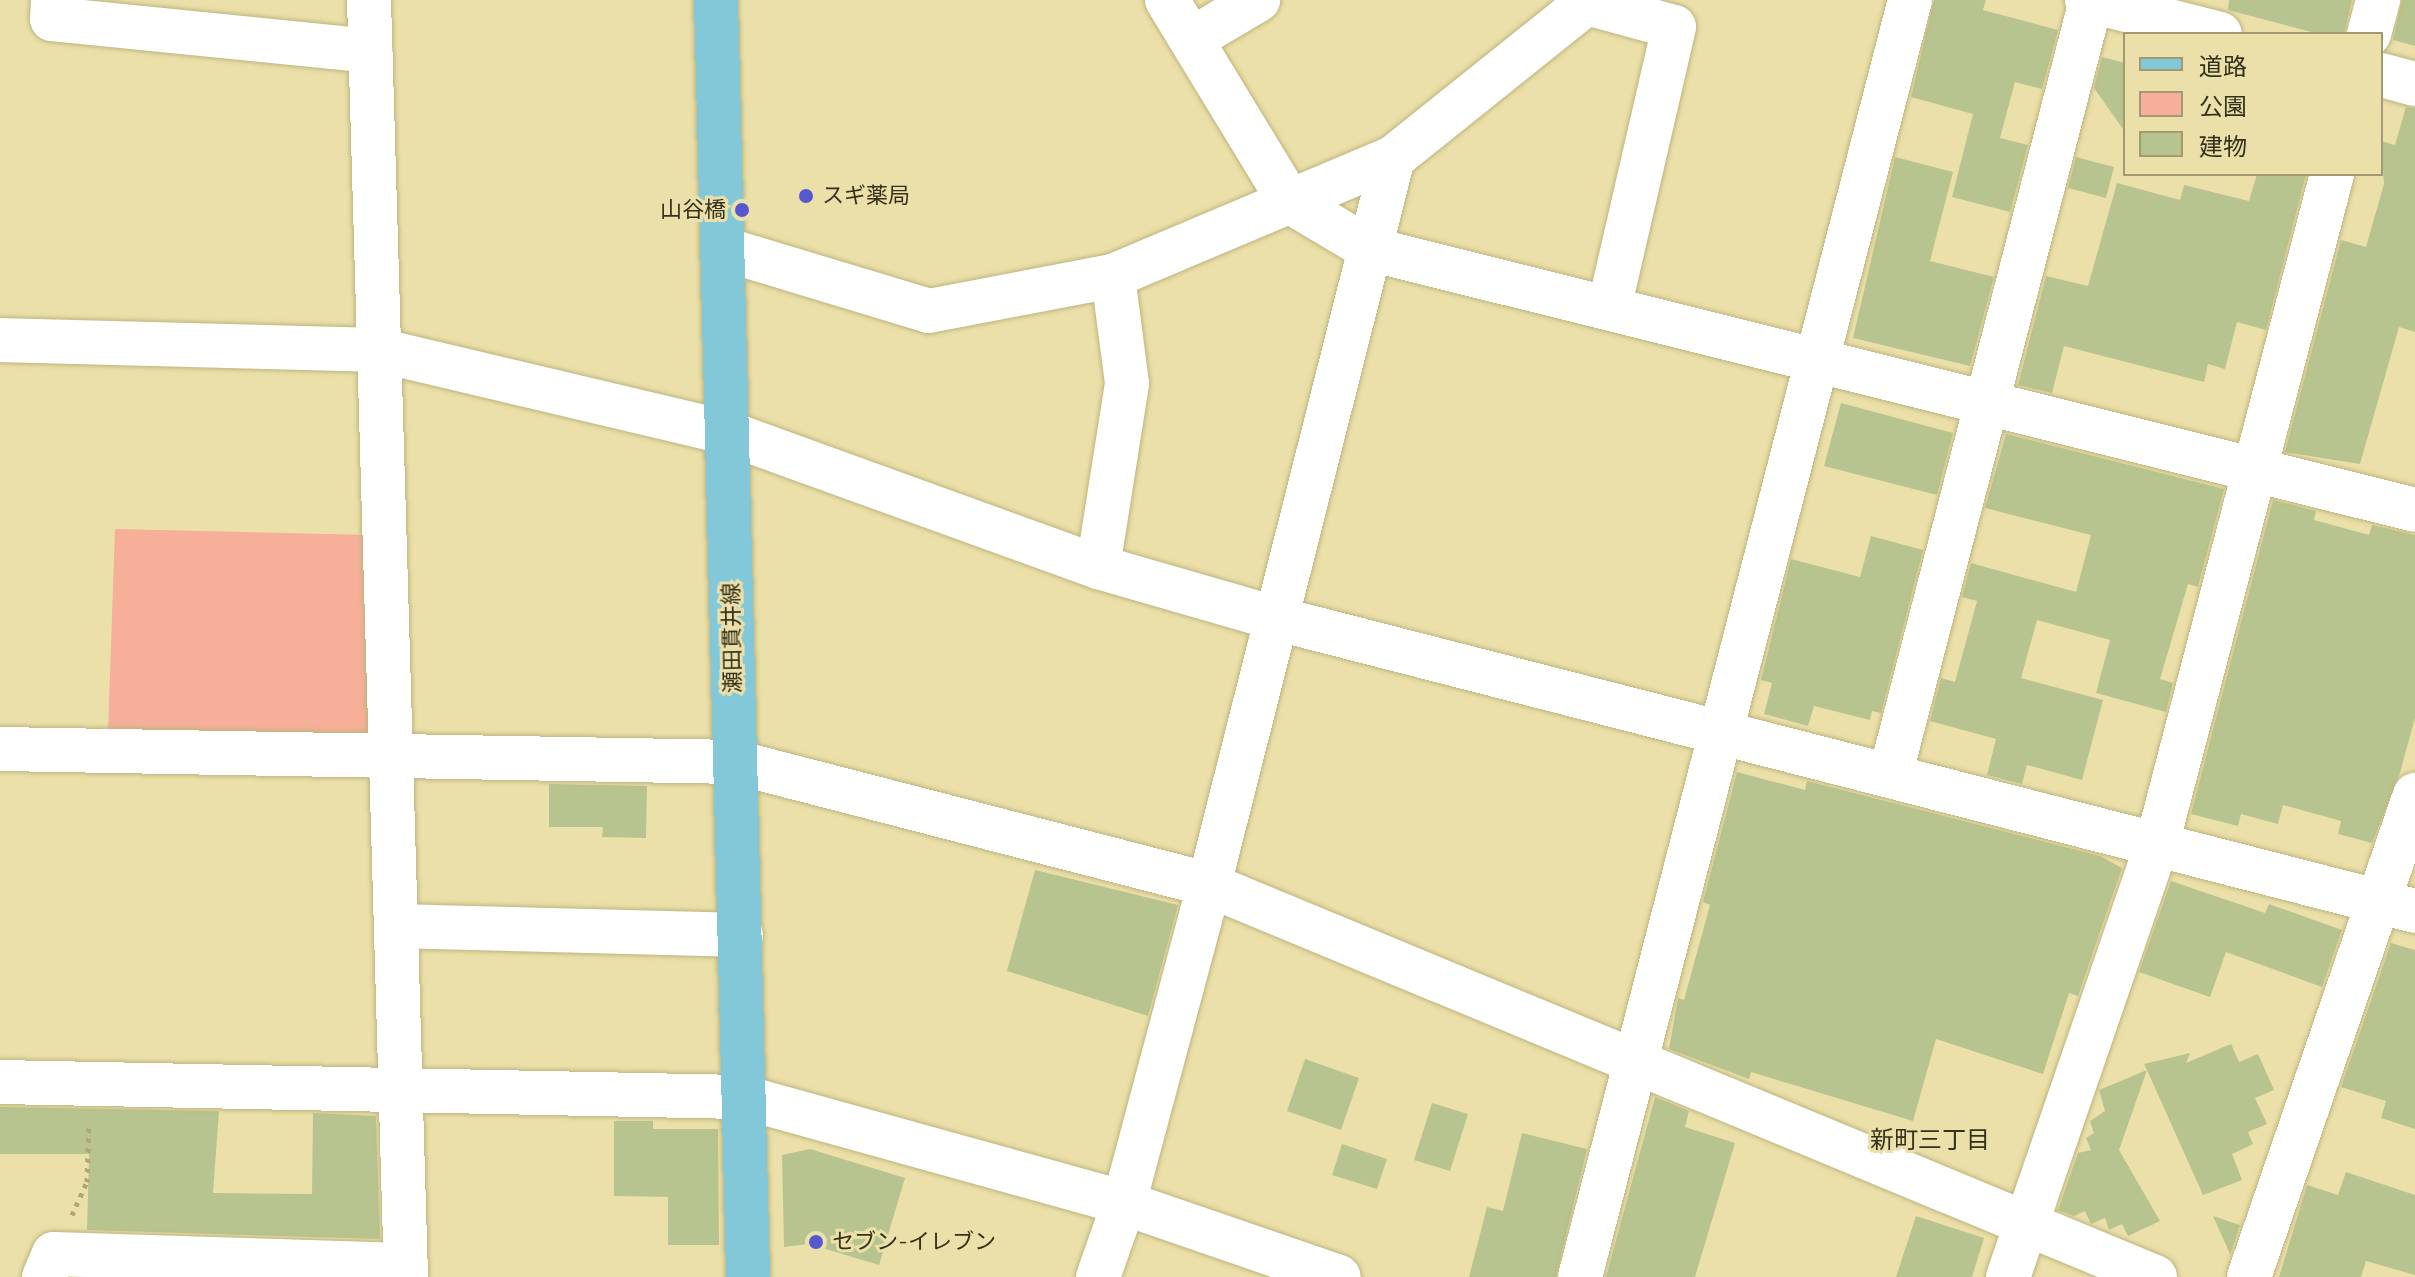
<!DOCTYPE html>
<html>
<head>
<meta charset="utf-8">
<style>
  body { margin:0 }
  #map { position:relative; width:2415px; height:1277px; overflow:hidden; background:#ebe0a9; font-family:Bitter,"Noto Sans JP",serif }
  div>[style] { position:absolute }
  .green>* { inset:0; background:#f6af99 }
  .building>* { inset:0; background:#b8c48f }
  .path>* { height:5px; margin-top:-2.5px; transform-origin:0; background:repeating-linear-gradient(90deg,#aea579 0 4px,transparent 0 10px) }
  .roads { filter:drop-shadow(0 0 2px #beb47f) drop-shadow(0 0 2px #beb47f) }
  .minor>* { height:44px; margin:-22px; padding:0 22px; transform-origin:22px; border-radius:22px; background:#fff }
  .major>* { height:44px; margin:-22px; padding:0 22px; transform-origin:22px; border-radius:22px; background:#83c8d9 }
  .dots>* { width:22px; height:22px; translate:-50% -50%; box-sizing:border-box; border:4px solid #ebe0a9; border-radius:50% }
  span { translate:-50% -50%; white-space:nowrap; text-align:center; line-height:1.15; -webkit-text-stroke:6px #ebe0a9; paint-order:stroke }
  .poi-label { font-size:22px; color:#35301a }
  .left { translate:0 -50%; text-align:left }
  .right { translate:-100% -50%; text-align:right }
  .street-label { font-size:22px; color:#35301a }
  .neighbourhood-label { font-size:24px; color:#35301a }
  .legend { position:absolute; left:2123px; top:32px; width:260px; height:144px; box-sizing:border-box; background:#ebe0a9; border:2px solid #a29a70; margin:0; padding:10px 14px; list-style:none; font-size:24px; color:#35301a }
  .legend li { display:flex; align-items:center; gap:16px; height:40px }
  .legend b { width:40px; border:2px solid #a29a70 }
</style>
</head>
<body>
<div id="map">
  <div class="green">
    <i style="clip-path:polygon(115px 529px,370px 535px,378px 724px,363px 743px,108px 732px)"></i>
  </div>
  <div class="building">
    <i style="clip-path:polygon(1934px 0,1986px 0,1983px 10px,2058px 30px,2042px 89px,2015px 82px,2000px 138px,2028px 145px,2010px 212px,1952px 197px,1973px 114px,1911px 97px)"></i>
    <i style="clip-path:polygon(2229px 0,2352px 0,2344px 34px,2319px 34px,2228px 10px)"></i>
    <i style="clip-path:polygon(2402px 0,2415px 0,2415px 46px,2393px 40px)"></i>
    <i style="clip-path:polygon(2102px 57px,2125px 63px,2125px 132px,2094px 88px)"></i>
    <i style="clip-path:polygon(2406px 107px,2415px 108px,2415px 332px,2399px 327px,2360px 464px,2285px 452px,2341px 240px,2366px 247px,2384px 184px,2381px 141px,2395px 145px)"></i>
    <i style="clip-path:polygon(1895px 157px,1953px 172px,1930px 261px,1994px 277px,1970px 366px,1853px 338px)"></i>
    <i style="clip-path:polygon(2076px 157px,2114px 167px,2106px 198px,2068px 188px)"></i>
    <i style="clip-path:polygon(2257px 174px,2306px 174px,2266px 330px,2237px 322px,2225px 369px,2208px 364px,2204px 382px,2064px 346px,2052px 393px,2018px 385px,2046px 276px,2088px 286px,2117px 183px,2180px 200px,2184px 185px,2249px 201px)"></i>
    <i style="clip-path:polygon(1841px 403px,1953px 433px,1937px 495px,1824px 466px)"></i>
    <i style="clip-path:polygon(2006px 434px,2224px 489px,2198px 587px,2188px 584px,2160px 679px,2173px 683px,2166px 712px,2096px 693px,2110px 640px,2037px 620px,2021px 678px,2103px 700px,2082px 780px,2027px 765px,2022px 784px,1987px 775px,1996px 739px,1930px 721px,1941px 678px,1955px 682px,1977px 601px,1962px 597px,1971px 563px,2076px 592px,2091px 535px,1985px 508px)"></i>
    <i style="clip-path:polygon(2273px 500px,2316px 511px,2314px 520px,2369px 535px,2372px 525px,2415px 535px,2415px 718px,2399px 776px,2372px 843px,2338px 834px,2341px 821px,2283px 805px,2278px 824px,2241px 814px,2238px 826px,2191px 814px)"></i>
    <i style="clip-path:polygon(1871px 536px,1923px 550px,1881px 713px,1872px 711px,1870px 720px,1814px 706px,1808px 726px,1764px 714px,1772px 683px,1761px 680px,1791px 559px,1860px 577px)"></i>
    <i style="clip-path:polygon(1737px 772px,1805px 790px,1807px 781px,2100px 856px,2122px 868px,2078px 996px,2069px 993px,2043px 1074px,1936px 1039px,1913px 1121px,1751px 1072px,1749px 1079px,1669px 1049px,1678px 998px,1684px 1000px,1710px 905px,1703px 902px)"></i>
    <i style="clip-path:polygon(549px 784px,647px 786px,646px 838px,602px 837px,603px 827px,549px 827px)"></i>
    <i style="clip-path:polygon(1035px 870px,1178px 905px,1148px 1016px,1007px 971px)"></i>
    <i style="clip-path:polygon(2171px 881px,2265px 913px,2269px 904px,2342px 930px,2322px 987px,2226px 952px,2210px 997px,2139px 972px)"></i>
    <i style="clip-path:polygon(2391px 943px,2415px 950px,2415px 1129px,2381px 1118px,2386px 1101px,2341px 1087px)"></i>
    <i style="clip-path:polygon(2231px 1044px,2239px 1062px,2258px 1054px,2274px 1090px,2255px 1098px,2267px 1124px,2248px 1132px,2253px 1144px,2232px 1154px,2242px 1180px,2203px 1195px,2147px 1070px,2119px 1150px,2160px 1221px,2128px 1236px,2122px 1224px,2109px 1230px,2105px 1218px,2091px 1224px,2085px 1211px,2074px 1216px,2058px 1210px,2078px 1153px,2091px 1150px,2086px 1138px,2094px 1133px,2090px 1121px,2105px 1111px,2099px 1090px,2147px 1070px,2144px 1064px,2190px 1053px,2186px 1063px)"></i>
    <i style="clip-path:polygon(1305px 1059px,1359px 1078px,1341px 1130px,1287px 1111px)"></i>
    <i style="clip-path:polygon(1655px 1097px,1689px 1111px,1685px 1127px,1735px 1143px,1695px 1277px,1606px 1277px)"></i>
    <i style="clip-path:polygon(1432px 1103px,1468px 1114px,1450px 1171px,1414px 1160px)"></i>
    <i style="clip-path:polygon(0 1107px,219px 1111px,213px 1193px,312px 1194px,313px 1113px,376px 1116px,380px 1239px,87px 1230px,89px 1154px,0 1154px)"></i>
    <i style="clip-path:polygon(614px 1121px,653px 1121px,653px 1129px,718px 1129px,719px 1245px,668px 1245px,668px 1197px,614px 1196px)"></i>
    <i style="clip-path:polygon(1522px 1133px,1587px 1149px,1556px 1277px,1469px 1277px,1487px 1207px,1503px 1211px)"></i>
    <i style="clip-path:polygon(1342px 1144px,1387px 1159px,1377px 1189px,1332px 1175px)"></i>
    <i style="clip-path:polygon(810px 1149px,905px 1178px,879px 1265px,809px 1244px,784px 1247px,782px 1155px)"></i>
    <i style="clip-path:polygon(2346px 1172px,2415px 1195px,2415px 1275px,2366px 1261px,2361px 1277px,2279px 1277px,2307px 1185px,2338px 1195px)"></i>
    <i style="clip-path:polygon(1916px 1216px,1984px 1238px,1972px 1277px,1896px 1277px)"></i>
    <i style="clip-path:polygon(2213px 1216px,2240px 1225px,2230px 1255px,2230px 1254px)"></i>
  </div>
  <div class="path">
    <i style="left:72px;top:1215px;width:36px;rotate:-66deg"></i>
    <i style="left:87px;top:1182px;width:58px;rotate:-88deg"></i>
  </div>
  <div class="roads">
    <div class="minor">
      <i style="left:53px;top:0;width:19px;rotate:93deg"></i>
      <i style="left:52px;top:19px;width:320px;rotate:5.7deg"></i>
      <i style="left:369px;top:0;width:1278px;rotate:88.34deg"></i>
      <i style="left:1167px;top:0;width:235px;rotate:58.7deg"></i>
      <i style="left:1289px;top:201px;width:94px;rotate:30.7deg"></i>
      <i style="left:1370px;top:249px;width:1077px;rotate:14.02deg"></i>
      <i style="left:2087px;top:0;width:137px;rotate:14.3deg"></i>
      <i style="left:1587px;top:3px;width:90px;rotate:15.4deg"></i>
      <i style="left:1674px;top:27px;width:288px;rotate:103deg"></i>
      <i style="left:2369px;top:34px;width:35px;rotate:-75deg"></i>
      <i style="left:1192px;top:39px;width:77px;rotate:-30.6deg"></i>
      <i style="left:2381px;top:75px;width:35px;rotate:15deg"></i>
      <i style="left:724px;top:249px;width:214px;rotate:16.8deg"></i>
      <i style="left:929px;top:311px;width:187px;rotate:-10.8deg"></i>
      <i style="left:1113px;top:276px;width:304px;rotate:-22.9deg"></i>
      <i style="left:1393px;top:158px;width:253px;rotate:-38.7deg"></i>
      <i style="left:0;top:340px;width:378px;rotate:1.5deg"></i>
      <i style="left:378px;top:350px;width:360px;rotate:13.3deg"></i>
      <i style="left:728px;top:433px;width:394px;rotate:19.9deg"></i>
      <i style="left:1098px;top:567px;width:187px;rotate:16.1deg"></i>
      <i style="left:1278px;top:619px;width:1174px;rotate:14.4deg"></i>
      <i style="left:1098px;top:567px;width:186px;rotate:-81deg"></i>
      <i style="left:1127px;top:383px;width:108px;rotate:-97.5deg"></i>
      <i style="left:0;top:749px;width:735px;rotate:1.01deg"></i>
      <i style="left:735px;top:762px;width:490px;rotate:14.5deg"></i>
      <i style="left:1209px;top:885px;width:1024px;rotate:22.51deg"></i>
      <i style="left:1890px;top:776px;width:801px;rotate:-75.46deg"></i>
      <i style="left:397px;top:926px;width:344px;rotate:1.5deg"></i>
      <i style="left:0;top:1082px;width:743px;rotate:1.16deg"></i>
      <i style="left:743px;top:1097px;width:395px;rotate:15.5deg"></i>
      <i style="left:1124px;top:1203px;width:227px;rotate:19deg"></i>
      <i style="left:44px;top:1277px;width:25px;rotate:-67deg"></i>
      <i style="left:54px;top:1254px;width:350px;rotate:1.8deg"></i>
      <i style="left:1098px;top:1277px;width:78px;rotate:-70.6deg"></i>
      <i style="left:1124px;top:1203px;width:329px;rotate:-75deg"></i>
      <i style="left:1209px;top:885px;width:750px;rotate:-75.8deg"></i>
      <i style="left:1580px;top:1277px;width:1319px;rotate:-75.51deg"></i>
      <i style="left:2008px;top:1277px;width:458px;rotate:-71deg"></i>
      <i style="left:2157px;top:844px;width:692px;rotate:-75.36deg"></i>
      <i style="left:2249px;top:1277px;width:510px;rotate:-71deg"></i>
    </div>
    <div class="major">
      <i style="left:716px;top:0;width:1277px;rotate:88.56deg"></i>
    </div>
  </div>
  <div class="dots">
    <i style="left:806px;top:196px;background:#5757cf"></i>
    <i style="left:742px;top:210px;background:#5757cf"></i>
    <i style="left:816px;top:1242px;background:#5757cf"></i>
  </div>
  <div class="poi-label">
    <span class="left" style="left:822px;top:196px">スギ薬局</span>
    <span class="right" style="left:726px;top:210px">山谷橋</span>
    <span class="left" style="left:832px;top:1242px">セブン-イレブン</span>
  </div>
  <div class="street-label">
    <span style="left:732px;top:638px;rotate:-91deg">瀬田貫井線</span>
  </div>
  <div class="neighbourhood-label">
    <span style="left:1930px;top:1141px">新町三丁目</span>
  </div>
  <ul class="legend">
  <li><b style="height:10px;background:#83c8d9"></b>道路</li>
  <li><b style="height:22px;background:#f6af99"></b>公園</li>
  <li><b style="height:22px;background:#b8c48f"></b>建物</li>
  </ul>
</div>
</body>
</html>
